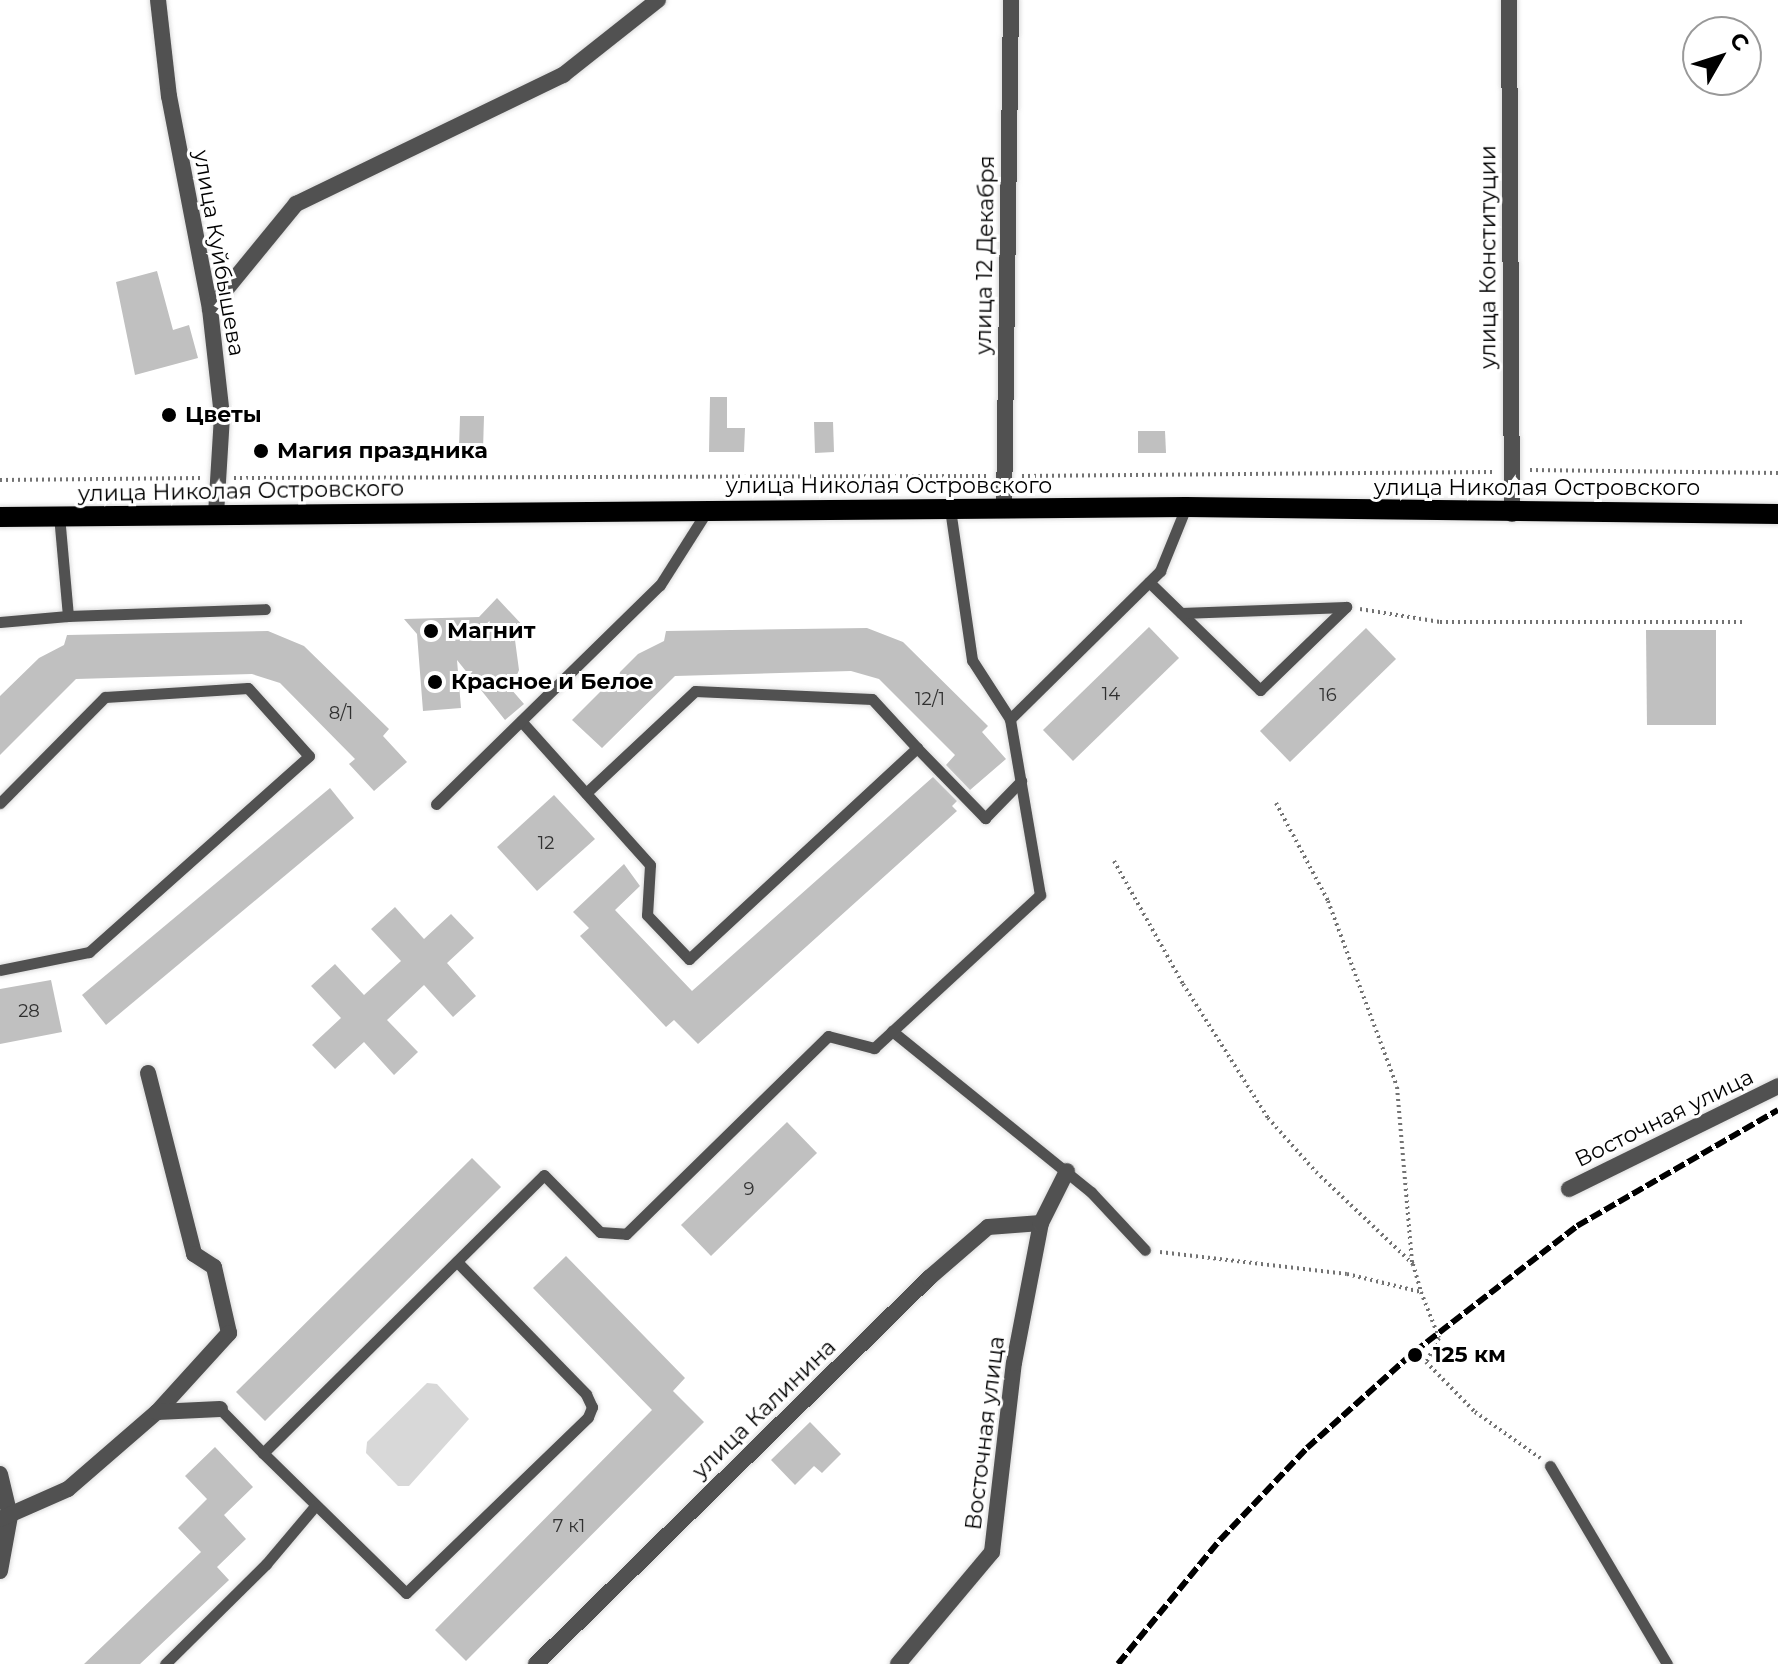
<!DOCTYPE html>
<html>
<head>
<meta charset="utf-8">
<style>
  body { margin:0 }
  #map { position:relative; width:1778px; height:1664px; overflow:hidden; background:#fff; font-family:Montserrat,sans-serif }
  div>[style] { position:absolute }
  .green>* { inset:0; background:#d8d8d8 }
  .building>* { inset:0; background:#c0c0c0 }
  .path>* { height:4px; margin-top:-2px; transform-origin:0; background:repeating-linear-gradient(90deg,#737373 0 2px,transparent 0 6px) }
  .roads { filter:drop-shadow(0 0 2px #dbdbdb) drop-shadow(0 0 2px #dbdbdb) }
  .lane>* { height:11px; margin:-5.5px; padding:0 5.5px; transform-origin:5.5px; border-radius:5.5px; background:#515151 }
  .street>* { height:16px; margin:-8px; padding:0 8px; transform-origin:8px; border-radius:8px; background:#515151 }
  .primary>* { height:20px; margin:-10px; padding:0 10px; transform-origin:10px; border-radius:10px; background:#000 }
  .rail>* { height:6px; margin-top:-3px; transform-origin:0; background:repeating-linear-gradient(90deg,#000 0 12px,transparent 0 16px) }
  .dots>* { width:22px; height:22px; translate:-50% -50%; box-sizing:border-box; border:4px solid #fff; border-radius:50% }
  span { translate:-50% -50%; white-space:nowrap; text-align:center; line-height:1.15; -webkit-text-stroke:6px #fff; paint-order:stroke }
  .number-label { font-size:18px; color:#303030 }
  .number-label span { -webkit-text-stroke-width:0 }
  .street-label { font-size:22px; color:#000 }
  .poi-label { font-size:22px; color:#000; font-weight:700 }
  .left { translate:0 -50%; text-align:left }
  .north { position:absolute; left:1682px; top:16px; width:80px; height:80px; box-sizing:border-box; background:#fff; border:2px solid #999; border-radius:50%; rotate:51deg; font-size:22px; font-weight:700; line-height:32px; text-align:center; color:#000 }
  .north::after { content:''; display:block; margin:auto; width:28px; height:36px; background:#000; clip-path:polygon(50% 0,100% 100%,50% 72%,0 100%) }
</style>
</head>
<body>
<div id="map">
  <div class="green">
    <i style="clip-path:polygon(427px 1383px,437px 1384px,469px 1419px,409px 1486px,398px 1486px,366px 1453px,367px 1442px)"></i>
  </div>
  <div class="building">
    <i style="clip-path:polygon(157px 271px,173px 330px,189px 325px,198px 358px,135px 375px,116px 282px)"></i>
    <i style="clip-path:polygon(710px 397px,727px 397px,727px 428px,745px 428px,744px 452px,709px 452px)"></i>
    <i style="clip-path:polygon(460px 416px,484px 416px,483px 450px,459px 449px)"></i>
    <i style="clip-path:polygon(814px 422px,833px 422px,834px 452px,815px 453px)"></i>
    <i style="clip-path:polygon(1138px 431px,1165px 431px,1166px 453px,1138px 453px)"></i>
    <i style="clip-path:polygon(497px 598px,526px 629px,515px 640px,519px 670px,511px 689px,524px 704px,505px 720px,457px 660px,461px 708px,423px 711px,417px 634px,404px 619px,479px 617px)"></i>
    <i style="clip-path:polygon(1149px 627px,1179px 658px,1073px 761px,1043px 730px)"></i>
    <i style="clip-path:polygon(867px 628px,903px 642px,988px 726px,982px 732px,1006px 759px,970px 790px,946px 765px,955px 755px,879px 679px,851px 671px,675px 676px,602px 748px,572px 720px,638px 654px,664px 641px,666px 631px)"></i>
    <i style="clip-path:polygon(1366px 628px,1396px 659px,1290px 762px,1260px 731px)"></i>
    <i style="clip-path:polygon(1646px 630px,1716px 630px,1716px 725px,1647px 725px)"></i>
    <i style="clip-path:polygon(268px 631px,304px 646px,389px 729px,383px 736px,407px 762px,374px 791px,349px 764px,355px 759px,280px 683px,252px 674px,76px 679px,0 755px,0 696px,39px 658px,64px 645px,67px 635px)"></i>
    <i style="clip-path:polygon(933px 777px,957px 801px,952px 806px,957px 811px,698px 1044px,674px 1020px,666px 1027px,580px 936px,589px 928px,573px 912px,624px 864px,640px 886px,615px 910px,692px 991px)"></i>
    <i style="clip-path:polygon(330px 788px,354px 818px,106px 1025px,82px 995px)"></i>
    <i style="clip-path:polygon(554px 795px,595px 839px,537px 891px,497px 847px)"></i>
    <i style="clip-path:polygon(395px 907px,424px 939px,451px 914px,474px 938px,447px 963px,476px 996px,453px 1017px,424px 985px,387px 1020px,418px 1052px,394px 1075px,364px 1042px,335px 1069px,312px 1045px,341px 1018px,311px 986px,335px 964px,364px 995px,401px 961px,371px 929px)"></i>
    <i style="clip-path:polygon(51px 980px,62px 1032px,0 1044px,0 989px)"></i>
    <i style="clip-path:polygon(787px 1122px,817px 1153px,711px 1256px,681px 1225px)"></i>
    <i style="clip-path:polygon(472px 1158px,501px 1187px,265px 1421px,236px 1392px)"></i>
    <i style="clip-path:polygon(566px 1256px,685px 1378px,673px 1391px,704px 1422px,466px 1661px,435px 1630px,652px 1410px,533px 1288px)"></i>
    <i style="clip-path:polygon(810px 1422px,841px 1454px,822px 1473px,814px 1466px,795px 1485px,771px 1460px)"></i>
    <i style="clip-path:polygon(215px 1447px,253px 1487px,224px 1515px,246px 1539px,217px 1567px,229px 1580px,140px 1664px,84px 1664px,201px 1552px,178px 1528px,207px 1499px,185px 1476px)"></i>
  </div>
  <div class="path">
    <i style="left:1530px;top:470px;width:248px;rotate:0.7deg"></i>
    <i style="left:1022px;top:476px;width:471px;rotate:-0.5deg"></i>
    <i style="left:234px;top:478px;width:756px;rotate:-0.15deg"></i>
    <i style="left:0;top:480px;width:202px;rotate:-0.6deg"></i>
    <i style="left:1360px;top:609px;width:81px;rotate:9.2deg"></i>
    <i style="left:1440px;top:622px;width:303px"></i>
    <i style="left:1276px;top:803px;width:111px;rotate:62deg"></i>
    <i style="left:1328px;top:901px;width:198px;rotate:69.6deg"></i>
    <i style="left:1397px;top:1087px;width:176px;rotate:85.1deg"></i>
    <i style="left:1114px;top:861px;width:141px;rotate:60.7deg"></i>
    <i style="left:1183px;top:984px;width:159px;rotate:57.6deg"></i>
    <i style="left:1268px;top:1118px;width:72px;rotate:48.4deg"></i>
    <i style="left:1316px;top:1172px;width:134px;rotate:43.5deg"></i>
    <i style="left:1413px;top:1264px;width:29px;rotate:74deg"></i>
    <i style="left:1160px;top:1252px;width:188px;rotate:6.7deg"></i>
    <i style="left:1347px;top:1274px;width:76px;rotate:13.7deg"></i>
    <i style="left:1421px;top:1292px;width:49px;rotate:68.6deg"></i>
    <i style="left:1439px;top:1338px;width:27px;rotate:118deg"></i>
    <i style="left:1426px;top:1362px;width:70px;rotate:45.6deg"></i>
    <i style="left:1475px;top:1412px;width:80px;rotate:35.3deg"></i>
  </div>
  <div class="roads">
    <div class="lane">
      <i style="left:950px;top:509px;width:153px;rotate:81.7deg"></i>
      <i style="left:972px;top:660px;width:70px;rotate:57.2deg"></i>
      <i style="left:1149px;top:582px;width:155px;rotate:44.2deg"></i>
      <i style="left:1260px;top:690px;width:120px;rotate:-44deg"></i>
      <i style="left:1181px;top:613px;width:165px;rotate:-2.1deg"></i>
      <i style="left:68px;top:616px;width:197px;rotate:-2deg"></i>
      <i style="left:0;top:622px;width:68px;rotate:-5deg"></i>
      <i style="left:68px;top:616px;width:100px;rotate:-95.1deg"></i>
      <i style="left:521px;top:721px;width:193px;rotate:48.1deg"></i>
      <i style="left:650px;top:865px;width:50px;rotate:93.4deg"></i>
      <i style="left:647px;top:915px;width:61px;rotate:46.3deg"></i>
      <i style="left:689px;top:959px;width:311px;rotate:-42.8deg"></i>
      <i style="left:917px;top:748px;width:98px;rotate:45.8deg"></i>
      <i style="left:985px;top:818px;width:52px;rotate:-45.8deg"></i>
      <i style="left:586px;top:793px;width:149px;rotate:-43.1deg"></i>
      <i style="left:695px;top:691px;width:177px;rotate:2.6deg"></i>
      <i style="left:872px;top:699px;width:67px;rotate:47.4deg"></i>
      <i style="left:0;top:803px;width:149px;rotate:-45.3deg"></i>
      <i style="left:105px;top:697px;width:143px;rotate:-3.6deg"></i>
      <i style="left:248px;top:688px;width:91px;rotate:48.1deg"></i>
      <i style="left:309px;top:756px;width:295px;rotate:138.3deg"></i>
      <i style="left:89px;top:952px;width:91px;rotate:168.6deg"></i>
      <i style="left:436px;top:804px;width:313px;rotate:-44.4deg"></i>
      <i style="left:660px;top:585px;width:88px;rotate:-57.6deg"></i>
      <i style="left:892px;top:1031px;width:256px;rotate:39deg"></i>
      <i style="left:1091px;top:1192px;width:79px;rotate:47deg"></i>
      <i style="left:220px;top:1409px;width:62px;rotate:45.7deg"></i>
      <i style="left:263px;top:1453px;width:395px;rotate:-44.7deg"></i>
      <i style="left:544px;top:1175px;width:80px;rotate:45.5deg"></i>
      <i style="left:600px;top:1232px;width:26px;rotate:4deg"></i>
      <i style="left:626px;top:1234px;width:283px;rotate:-44.4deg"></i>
      <i style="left:828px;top:1036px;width:48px;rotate:14.6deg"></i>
      <i style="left:874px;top:1048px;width:226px;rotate:-42.7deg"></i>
      <i style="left:1040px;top:895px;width:179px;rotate:-99.7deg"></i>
      <i style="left:1010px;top:719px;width:211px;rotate:-44.6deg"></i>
      <i style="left:1160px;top:571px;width:69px;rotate:-67.9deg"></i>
      <i style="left:263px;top:1453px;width:200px;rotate:44.4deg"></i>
      <i style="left:406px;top:1593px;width:253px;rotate:-44deg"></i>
      <i style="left:588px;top:1417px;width:11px;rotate:-68deg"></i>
      <i style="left:592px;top:1407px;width:14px;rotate:-115deg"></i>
      <i style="left:586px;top:1394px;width:185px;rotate:-134.3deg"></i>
      <i style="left:1550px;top:1466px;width:230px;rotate:59.4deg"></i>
      <i style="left:165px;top:1664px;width:142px;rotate:-44.7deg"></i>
      <i style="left:266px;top:1564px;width:76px;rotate:-49.8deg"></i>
    </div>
    <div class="street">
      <i style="left:158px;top:0;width:97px;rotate:83.5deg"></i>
      <i style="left:169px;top:96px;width:217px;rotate:79.1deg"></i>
      <i style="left:210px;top:309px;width:108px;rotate:83.6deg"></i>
      <i style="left:222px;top:416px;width:99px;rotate:93.5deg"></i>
      <i style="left:1509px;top:0;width:514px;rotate:89.67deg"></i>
      <i style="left:210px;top:309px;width:136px;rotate:-50.7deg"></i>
      <i style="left:296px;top:204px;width:297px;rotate:-25.8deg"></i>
      <i style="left:563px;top:75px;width:121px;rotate:-38.3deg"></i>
      <i style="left:1004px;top:510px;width:510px;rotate:-89.21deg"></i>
      <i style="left:148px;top:1073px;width:187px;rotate:75.7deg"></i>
      <i style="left:194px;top:1254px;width:24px;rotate:33deg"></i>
      <i style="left:214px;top:1267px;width:68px;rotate:77.2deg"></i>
      <i style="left:229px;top:1333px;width:107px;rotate:132.3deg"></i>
      <i style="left:1569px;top:1189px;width:233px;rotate:-26.2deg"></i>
      <i style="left:0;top:1474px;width:43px;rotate:76.6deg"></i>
      <i style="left:10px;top:1516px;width:56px;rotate:100.3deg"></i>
      <i style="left:0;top:1519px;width:74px;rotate:-23.8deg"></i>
      <i style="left:68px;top:1489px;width:118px;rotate:-40.9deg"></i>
      <i style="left:157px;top:1412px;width:63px;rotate:-2.7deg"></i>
      <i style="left:536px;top:1664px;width:551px;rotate:-44.49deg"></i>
      <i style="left:929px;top:1278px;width:78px;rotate:-40.8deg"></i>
      <i style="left:988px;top:1227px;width:53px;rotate:-4.3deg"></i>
      <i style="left:898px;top:1664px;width:146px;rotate:-50deg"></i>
      <i style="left:992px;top:1552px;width:190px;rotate:-83.4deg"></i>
      <i style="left:1014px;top:1363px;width:143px;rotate:-79.1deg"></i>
      <i style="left:1041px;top:1223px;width:58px;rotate:-63.4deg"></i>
    </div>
    <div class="primary">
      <i style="left:0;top:517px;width:1186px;rotate:-0.48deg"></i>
      <i style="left:1186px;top:507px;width:592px;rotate:0.68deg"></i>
    </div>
  </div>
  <div class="rail">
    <i style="left:1118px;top:1664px;width:161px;rotate:-50.6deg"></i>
    <i style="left:1220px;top:1540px;width:127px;rotate:-46.6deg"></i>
    <i style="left:1307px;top:1448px;width:144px;rotate:-41.9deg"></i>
    <i style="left:1414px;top:1352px;width:206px;rotate:-37.7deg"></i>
    <i style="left:1577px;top:1226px;width:232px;rotate:-30deg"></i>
  </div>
  <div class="dots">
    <i style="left:169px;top:415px;background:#000"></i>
    <i style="left:261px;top:451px;background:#000"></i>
    <i style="left:431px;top:631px;background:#000"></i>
    <i style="left:435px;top:682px;background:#000"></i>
    <i style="left:1415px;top:1355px;background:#000"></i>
  </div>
  <div class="number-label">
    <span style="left:1111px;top:694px">14</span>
    <span style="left:1328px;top:695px">16</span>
    <span style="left:930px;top:699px">12/1</span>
    <span style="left:341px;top:713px">8/1</span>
    <span style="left:546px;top:843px">12</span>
    <span style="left:29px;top:1011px">28</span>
    <span style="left:749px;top:1189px">9</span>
    <span style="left:569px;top:1526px">7 к1</span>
  </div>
  <div class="street-label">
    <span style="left:219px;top:253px;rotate:80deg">улица Куйбышева</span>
    <span style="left:985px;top:255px;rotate:-89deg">улица 12 Декабря</span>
    <span style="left:1488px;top:257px;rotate:-90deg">улица Конституции</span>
    <span style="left:889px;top:486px">улица Николая Островского</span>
    <span style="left:1537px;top:488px">улица Николая Островского</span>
    <span style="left:241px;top:491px;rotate:-1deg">улица Николая Островского</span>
    <span style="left:1664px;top:1118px;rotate:-26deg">Восточная улица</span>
    <span style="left:764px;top:1409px;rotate:-44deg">улица Калинина</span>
    <span style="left:985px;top:1433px;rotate:-83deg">Восточная улица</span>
  </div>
  <div class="poi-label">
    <span class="left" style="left:185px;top:415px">Цветы</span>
    <span class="left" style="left:277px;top:451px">Магия праздника</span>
    <span class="left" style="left:447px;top:631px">Магнит</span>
    <span class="left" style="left:451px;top:682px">Красное и Белое</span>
    <span class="left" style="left:1433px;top:1355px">125 км</span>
  </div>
  <div class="north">С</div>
</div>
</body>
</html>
